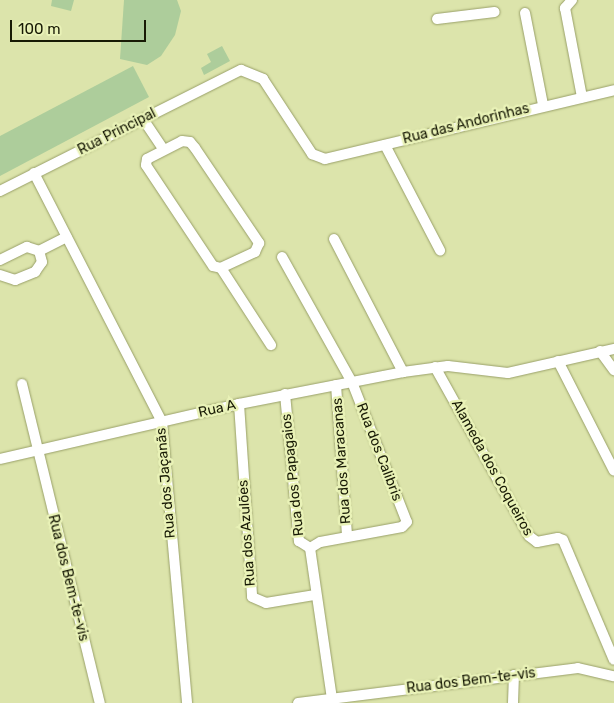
<!DOCTYPE html>
<html>
<head>
<meta charset="utf-8">
<style>
  body { margin:0 }
  #map { position:relative; width:614px; height:703px; overflow:hidden; background:#dce4ab; font-family:Rubik,sans-serif }
  div>[style] { position:absolute }
  .building>* { inset:0; background:#adcd9b }
  .roads { filter:drop-shadow(0 0 1px #99a069) drop-shadow(0 0 1px #99a069) }
  .minor>* { height:10px; margin:-5px; padding:0 5px; transform-origin:5px; border-radius:5px; background:#fff }
  span { translate:-50% -50%; white-space:nowrap; text-align:center; line-height:1.15; -webkit-text-stroke:5px #e9f2b7; paint-order:stroke }
  .street-label { font-size:14px; color:#181a05 }
  .scale { position:absolute; left:10px; top:20px; width:136px; height:22px; box-sizing:border-box; border:2px solid #181a05; border-top:0; padding-left:6px; font-size:15px; line-height:18px; white-space:nowrap; color:#181a05; -webkit-text-stroke:4px #e9f2b7; paint-order:stroke }
</style>
</head>
<body>
<div id="map">
  <div class="building">
    <i style="clip-path:polygon(52px 0,74px 0,71px 11px,51px 6px)"></i>
    <i style="clip-path:polygon(124px 0,177px 0,181px 11px,175px 35px,161px 56px,147px 65px,120px 59px)"></i>
    <i style="clip-path:polygon(222px 46px,230px 61px,204px 75px,201px 68px,211px 62px,207px 54px)"></i>
    <i style="clip-path:polygon(133px 66px,149px 97px,0 176px,0 136px)"></i>
  </div>
  <div class="roads">
    <div class="minor">
      <i style="left:572px;top:0;width:11px;rotate:131deg"></i>
      <i style="left:565px;top:8px;width:91px;rotate:79.2deg"></i>
      <i style="left:525px;top:13px;width:94px;rotate:78.9deg"></i>
      <i style="left:437px;top:19px;width:58px;rotate:-6.9deg"></i>
      <i style="left:143px;top:119px;width:37px;rotate:56deg"></i>
      <i style="left:182px;top:141px;width:8px;rotate:7deg"></i>
      <i style="left:190px;top:142px;width:8px;rotate:50deg"></i>
      <i style="left:195px;top:148px;width:115px;rotate:56deg"></i>
      <i style="left:259px;top:243px;width:10px;rotate:114deg"></i>
      <i style="left:255px;top:252px;width:38px;rotate:155deg"></i>
      <i style="left:221px;top:268px;width:8px;rotate:-166deg"></i>
      <i style="left:213px;top:266px;width:121px;rotate:-123.6deg"></i>
      <i style="left:146px;top:165px;width:6px;rotate:-81deg"></i>
      <i style="left:147px;top:159px;width:39px;rotate:-27deg"></i>
      <i style="left:385px;top:145px;width:119px;rotate:62.4deg"></i>
      <i style="left:34px;top:173px;width:280px;rotate:62.8deg"></i>
      <i style="left:162px;top:422px;width:282px;rotate:84.9deg"></i>
      <i style="left:0;top:191px;width:270px;rotate:-26.7deg"></i>
      <i style="left:241px;top:70px;width:24px;rotate:22deg"></i>
      <i style="left:263px;top:79px;width:90px;rotate:56.8deg"></i>
      <i style="left:312px;top:154px;width:14px;rotate:21deg"></i>
      <i style="left:325px;top:159px;width:297px;rotate:-13.4deg"></i>
      <i style="left:334px;top:239px;width:150px;rotate:62.6deg"></i>
      <i style="left:282px;top:257px;width:143px;rotate:60.8deg"></i>
      <i style="left:352px;top:382px;width:150px;rotate:68.6deg"></i>
      <i style="left:407px;top:522px;width:7px;rotate:135deg"></i>
      <i style="left:402px;top:527px;width:83px;rotate:169.6deg"></i>
      <i style="left:320px;top:542px;width:12px;rotate:149deg"></i>
      <i style="left:0;top:260px;width:30px;rotate:-26deg"></i>
      <i style="left:27px;top:247px;width:13px;rotate:18deg"></i>
      <i style="left:39px;top:251px;width:31px;rotate:-27deg"></i>
      <i style="left:221px;top:268px;width:92px;rotate:57deg"></i>
      <i style="left:0;top:275px;width:16px;rotate:18deg"></i>
      <i style="left:15px;top:280px;width:22px;rotate:-22deg"></i>
      <i style="left:35px;top:272px;width:12px;rotate:-55deg"></i>
      <i style="left:42px;top:262px;width:11px;rotate:-105deg"></i>
      <i style="left:600px;top:351px;width:24px;rotate:54deg"></i>
      <i style="left:558px;top:361px;width:123px;rotate:63deg"></i>
      <i style="left:435px;top:367px;width:193px;rotate:60.9deg"></i>
      <i style="left:529px;top:536px;width:10px;rotate:37deg"></i>
      <i style="left:537px;top:542px;width:21px;rotate:-11deg"></i>
      <i style="left:558px;top:538px;width:5px;rotate:22deg"></i>
      <i style="left:563px;top:540px;width:130px;rotate:67deg"></i>
      <i style="left:22px;top:384px;width:328px;rotate:76.3deg"></i>
      <i style="left:336px;top:385px;width:151px;rotate:85.8deg"></i>
      <i style="left:285px;top:394px;width:148px;rotate:84.6deg"></i>
      <i style="left:299px;top:541px;width:13px;rotate:32deg"></i>
      <i style="left:239px;top:404px;width:193px;rotate:86.1deg"></i>
      <i style="left:252px;top:597px;width:15px;rotate:23deg"></i>
      <i style="left:266px;top:603px;width:50px;rotate:-9.3deg"></i>
      <i style="left:0;top:459px;width:245px;rotate:-13deg"></i>
      <i style="left:239px;top:404px;width:167px;rotate:-11deg"></i>
      <i style="left:403px;top:372px;width:45px;rotate:-7.6deg"></i>
      <i style="left:448px;top:366px;width:60px;rotate:6.7deg"></i>
      <i style="left:508px;top:373px;width:109px;rotate:-12.8deg"></i>
      <i style="left:310px;top:548px;width:152px;rotate:81.7deg"></i>
      <i style="left:298px;top:703px;width:282px;rotate:-7.1deg"></i>
      <i style="left:578px;top:668px;width:37px;rotate:13deg"></i>
      <i style="left:513px;top:703px;width:28px;rotate:-88deg"></i>
    </div>
  </div>
  <div class="street-label">
    <span style="left:466px;top:124px;rotate:-14deg">Rua das Andorinhas</span>
    <span style="left:117px;top:132px;rotate:-27deg">Rua Principal</span>
    <span style="left:217px;top:409px;rotate:-13deg">Rua A</span>
    <span style="left:379px;top:452px;rotate:69deg">Rua dos Calibris</span>
    <span style="left:342px;top:461px;rotate:-94deg">Rua dos Maracanas</span>
    <span style="left:492px;top:468px;rotate:61deg">Alameda dos Coqueiros</span>
    <span style="left:293px;top:475px;rotate:-96deg">Rua dos Papagaios</span>
    <span style="left:166px;top:483px;rotate:-95deg">Rua dos Jaçanãs</span>
    <span style="left:247px;top:533px;rotate:-94deg">Rua dos Azulões</span>
    <span style="left:68px;top:578px;rotate:76deg">Rua dos Bem-te-vis</span>
    <span style="left:471px;top:681px;rotate:-7deg">Rua dos Bem-te-vis</span>
  </div>
  <div class="scale">100 m</div>
</div>
</body>
</html>
